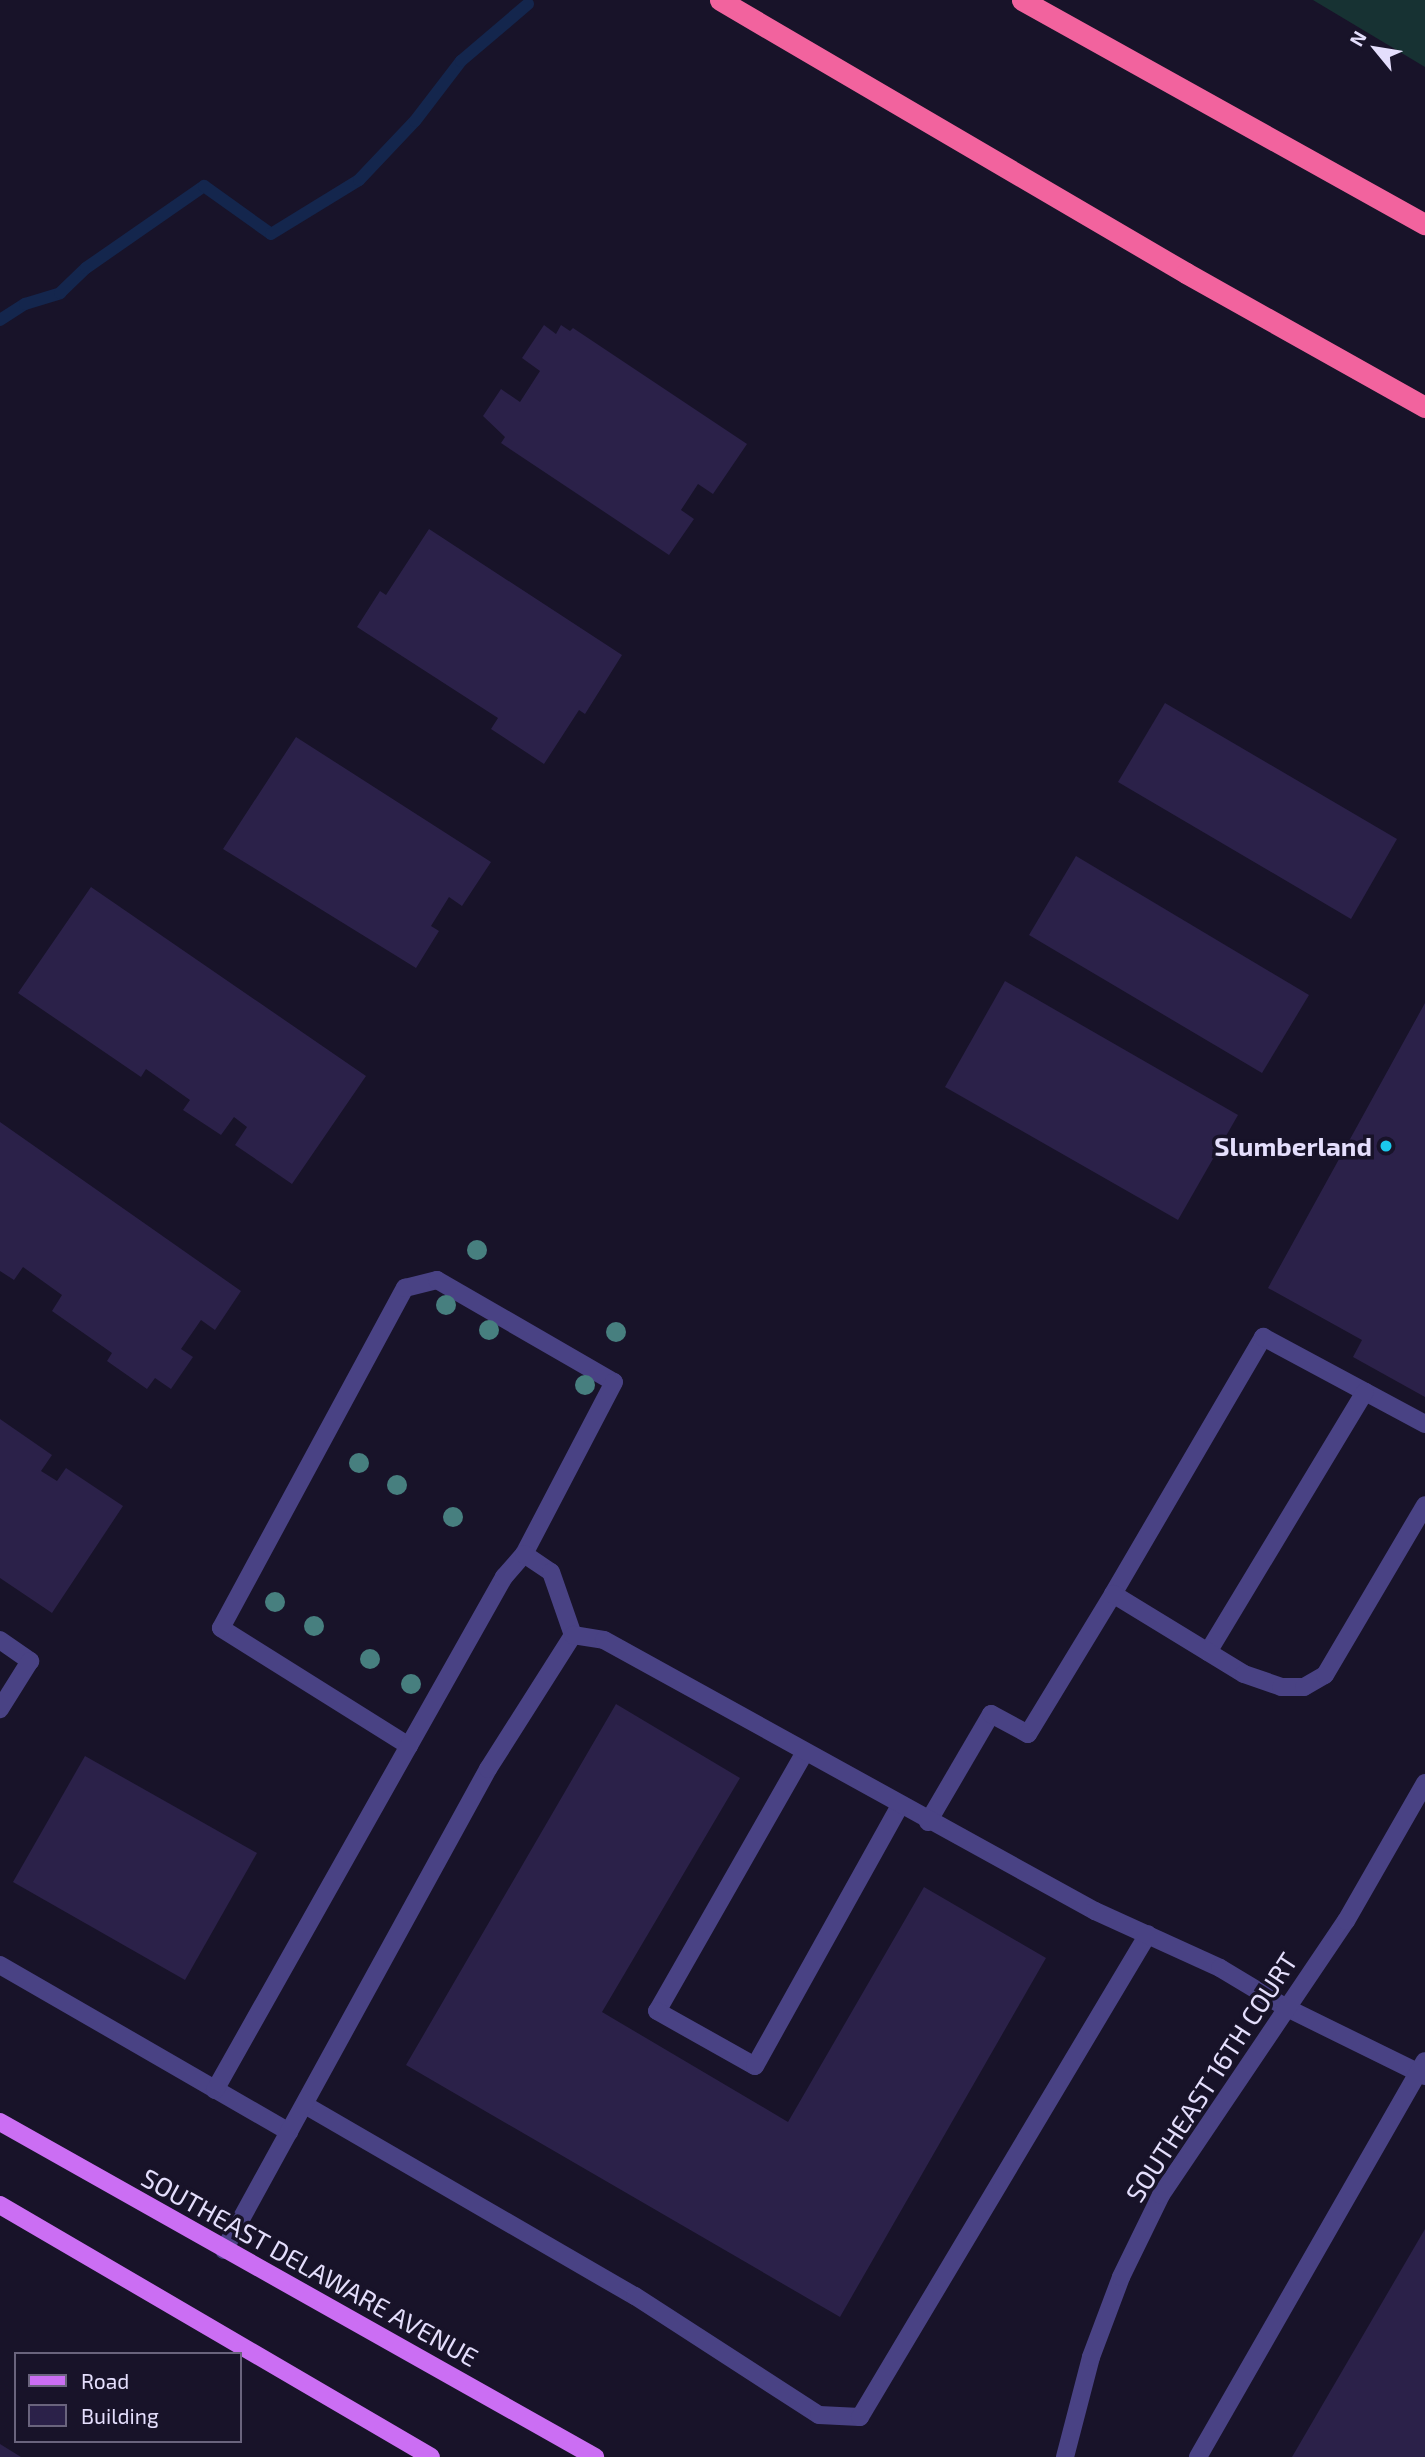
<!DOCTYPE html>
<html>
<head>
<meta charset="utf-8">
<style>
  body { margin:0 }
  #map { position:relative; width:1425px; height:2457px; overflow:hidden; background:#181329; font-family:"Exo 2",sans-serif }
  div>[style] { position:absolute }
  .green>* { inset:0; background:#173233 }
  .stream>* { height:12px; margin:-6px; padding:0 6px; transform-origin:6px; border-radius:6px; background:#14264d }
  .building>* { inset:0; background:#2b2149 }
  .minor>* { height:18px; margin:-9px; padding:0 9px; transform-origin:9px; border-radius:9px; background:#494284 }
  .major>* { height:18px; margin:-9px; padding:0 9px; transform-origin:9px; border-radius:9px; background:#cb6ef3 }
  .highway>* { height:21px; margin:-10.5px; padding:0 10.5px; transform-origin:10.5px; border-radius:10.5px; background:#f2639e }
  .trees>* { width:20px; height:20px; margin:-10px; border-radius:50%; background:#477f7f }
  .dots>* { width:19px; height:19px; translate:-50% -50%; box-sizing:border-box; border:4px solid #181329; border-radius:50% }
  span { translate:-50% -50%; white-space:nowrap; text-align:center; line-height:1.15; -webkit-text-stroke:7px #181329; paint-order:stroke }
  .poi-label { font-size:26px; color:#e4defc; font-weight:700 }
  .right { translate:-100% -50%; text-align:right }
  .street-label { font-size:26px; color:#e4defc }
  .legend { position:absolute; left:14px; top:2352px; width:228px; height:91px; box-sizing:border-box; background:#181329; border:2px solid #6a647d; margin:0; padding:9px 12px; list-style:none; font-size:21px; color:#e4defc }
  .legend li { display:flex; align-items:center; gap:14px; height:35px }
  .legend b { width:35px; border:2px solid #6a647d }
  .north { position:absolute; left:1341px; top:14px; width:70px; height:70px; -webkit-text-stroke:5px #181329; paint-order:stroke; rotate:300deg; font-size:19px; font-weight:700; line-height:28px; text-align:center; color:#e4defc }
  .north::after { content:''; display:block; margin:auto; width:24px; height:32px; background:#e4defc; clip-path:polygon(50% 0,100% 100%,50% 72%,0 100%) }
</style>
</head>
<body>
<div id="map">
  <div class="green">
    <i style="clip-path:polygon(1313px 0,1425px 0,1425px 67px)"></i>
  </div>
  <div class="stream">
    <i style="left:0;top:320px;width:30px;rotate:-33deg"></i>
    <i style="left:25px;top:304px;width:37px;rotate:-17deg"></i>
    <i style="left:60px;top:293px;width:36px;rotate:-44deg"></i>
    <i style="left:86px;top:268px;width:144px;rotate:-34.8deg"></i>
    <i style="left:204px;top:186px;width:82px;rotate:35.6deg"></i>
    <i style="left:271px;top:234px;width:103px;rotate:-31.5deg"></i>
    <i style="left:359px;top:180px;width:81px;rotate:-46.5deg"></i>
    <i style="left:415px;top:121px;width:76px;rotate:-52.5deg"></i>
    <i style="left:461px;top:61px;width:88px;rotate:-40.4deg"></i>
  </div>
  <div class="building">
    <i style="clip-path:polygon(544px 325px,556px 334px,561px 325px,570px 331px,573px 328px,747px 444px,713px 494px,698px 484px,681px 510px,694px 519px,669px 555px,501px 443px,505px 437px,483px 416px,501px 389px,520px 402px,540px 371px,522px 358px)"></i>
    <i style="clip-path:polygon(429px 529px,622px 655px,585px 714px,579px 710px,544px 764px,491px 729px,498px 718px,357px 627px,380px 591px,386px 595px)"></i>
    <i style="clip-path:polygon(1165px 703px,1397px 839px,1351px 919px,1118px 782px)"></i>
    <i style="clip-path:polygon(296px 737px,491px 862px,462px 906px,449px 897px,431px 926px,439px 931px,416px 968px,223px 849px)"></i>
    <i style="clip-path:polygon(1076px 856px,1309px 995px,1262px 1073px,1029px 935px)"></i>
    <i style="clip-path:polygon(91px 887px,366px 1076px,292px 1184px,235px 1145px,247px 1127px,234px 1117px,221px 1135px,183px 1110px,190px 1100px,146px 1069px,141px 1077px,18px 993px)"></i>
    <i style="clip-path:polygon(1005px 981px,1238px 1115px,1178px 1220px,945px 1087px)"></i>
    <i style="clip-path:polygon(1425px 1003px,1425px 1397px,1353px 1357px,1362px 1340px,1268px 1288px)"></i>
    <i style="clip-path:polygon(0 1122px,241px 1291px,215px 1330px,201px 1320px,181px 1349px,193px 1357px,171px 1389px,155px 1378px,147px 1389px,107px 1361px,112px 1353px,52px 1311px,62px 1295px,23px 1267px,14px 1280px,0 1271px)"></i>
    <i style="clip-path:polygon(0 1419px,52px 1455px,41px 1471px,57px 1481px,66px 1468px,123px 1506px,52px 1613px,0 1578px)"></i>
    <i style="clip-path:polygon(616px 1704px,740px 1778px,602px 2012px,788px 2122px,924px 1887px,1046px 1958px,840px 2317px,406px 2065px)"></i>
    <i style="clip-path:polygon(85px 1756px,257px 1853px,185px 1980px,13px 1882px)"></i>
    <i style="clip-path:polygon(1425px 2229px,1425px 2457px,1292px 2457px)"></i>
    <i style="clip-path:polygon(0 2444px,21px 2457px,0 2457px)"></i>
  </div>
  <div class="minor">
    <i style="left:1113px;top:1594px;width:298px;rotate:-59.7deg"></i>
    <i style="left:1263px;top:1337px;width:184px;rotate:28.2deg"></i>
    <i style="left:0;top:1640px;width:37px;rotate:35deg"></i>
    <i style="left:30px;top:1661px;width:57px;rotate:122deg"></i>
    <i style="left:1208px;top:1652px;width:304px;rotate:-58.9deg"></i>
    <i style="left:409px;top:1746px;width:222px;rotate:-147.9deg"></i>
    <i style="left:221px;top:1628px;width:387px;rotate:-61.6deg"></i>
    <i style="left:405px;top:1288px;width:33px;rotate:-14deg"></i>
    <i style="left:437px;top:1280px;width:204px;rotate:30deg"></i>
    <i style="left:614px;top:1382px;width:194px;rotate:117.6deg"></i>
    <i style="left:805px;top:1752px;width:298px;rotate:119.7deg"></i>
    <i style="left:657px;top:2011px;width:112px;rotate:29.3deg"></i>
    <i style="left:755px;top:2066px;width:298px;rotate:-60.9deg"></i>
    <i style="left:928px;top:1822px;width:125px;rotate:-59.7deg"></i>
    <i style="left:991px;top:1714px;width:42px;rotate:28.4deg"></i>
    <i style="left:1028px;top:1734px;width:164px;rotate:-58.7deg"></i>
    <i style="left:1113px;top:1594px;width:153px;rotate:31.4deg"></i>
    <i style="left:1244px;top:1674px;width:39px;rotate:19deg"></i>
    <i style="left:1281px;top:1687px;width:23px"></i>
    <i style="left:1304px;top:1687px;width:24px;rotate:-30deg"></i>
    <i style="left:1325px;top:1675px;width:197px;rotate:-59.5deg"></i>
    <i style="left:0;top:1965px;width:334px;rotate:30deg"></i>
    <i style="left:215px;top:2090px;width:589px;rotate:-60.61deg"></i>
    <i style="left:504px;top:1577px;width:30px;rotate:-49deg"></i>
    <i style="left:524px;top:1554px;width:32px;rotate:34deg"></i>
    <i style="left:551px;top:1572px;width:67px;rotate:70.8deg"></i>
    <i style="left:305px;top:2105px;width:381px;rotate:30.1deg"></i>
    <i style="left:635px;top:2296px;width:219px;rotate:32.9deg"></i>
    <i style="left:819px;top:2415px;width:41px;rotate:2.8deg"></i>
    <i style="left:860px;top:2417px;width:562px;rotate:-59.19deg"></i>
    <i style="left:224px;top:2250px;width:549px;rotate:-61.24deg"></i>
    <i style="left:488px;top:1769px;width:159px;rotate:-57.6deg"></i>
    <i style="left:573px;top:1635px;width:31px;rotate:9deg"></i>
    <i style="left:604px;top:1640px;width:561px;rotate:28.9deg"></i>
    <i style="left:1095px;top:1911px;width:137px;rotate:24.5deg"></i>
    <i style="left:1220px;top:1968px;width:76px;rotate:31deg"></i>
    <i style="left:1285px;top:2007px;width:156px;rotate:26.2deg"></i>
    <i style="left:1065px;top:2457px;width:103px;rotate:-75.4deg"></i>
    <i style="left:1091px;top:2357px;width:85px;rotate:-69.4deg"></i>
    <i style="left:1121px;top:2277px;width:91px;rotate:-64deg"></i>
    <i style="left:1161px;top:2195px;width:331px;rotate:-56deg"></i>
    <i style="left:1346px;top:1921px;width:159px;rotate:-60.2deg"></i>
    <i style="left:1198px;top:2457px;width:456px;rotate:-60.2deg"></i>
  </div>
  <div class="major">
    <i style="left:0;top:2122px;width:683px;rotate:29.38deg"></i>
    <i style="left:0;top:2205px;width:499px;rotate:30.3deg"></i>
  </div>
  <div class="highway">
    <i style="left:720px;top:0;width:540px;rotate:30.36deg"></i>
    <i style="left:1186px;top:273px;width:274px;rotate:29.3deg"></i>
    <i style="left:1022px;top:0;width:461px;rotate:29.1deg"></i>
  </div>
  <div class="trees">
    <i style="left:477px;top:1250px"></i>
    <i style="left:446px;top:1305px"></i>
    <i style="left:489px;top:1330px"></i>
    <i style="left:616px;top:1332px"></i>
    <i style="left:585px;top:1385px"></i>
    <i style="left:359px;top:1463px"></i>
    <i style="left:397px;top:1485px"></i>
    <i style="left:453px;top:1517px"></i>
    <i style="left:275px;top:1602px"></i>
    <i style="left:314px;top:1626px"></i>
    <i style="left:370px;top:1659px"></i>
    <i style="left:411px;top:1684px"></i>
  </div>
  <div class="dots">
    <i style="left:1386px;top:1146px;background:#1ac9ed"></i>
  </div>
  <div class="poi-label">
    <span class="right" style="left:1372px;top:1146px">Slumberland</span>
  </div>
  <div class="street-label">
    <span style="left:1211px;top:2077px;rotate:-57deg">SOUTHEAST 16TH COURT</span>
    <span style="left:310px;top:2267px;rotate:29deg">SOUTHEAST DELAWARE AVENUE</span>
  </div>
  <ul class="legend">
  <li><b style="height:9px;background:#cb6ef3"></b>Road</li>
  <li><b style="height:19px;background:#2b2149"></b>Building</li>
  </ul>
  <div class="north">N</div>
</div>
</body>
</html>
